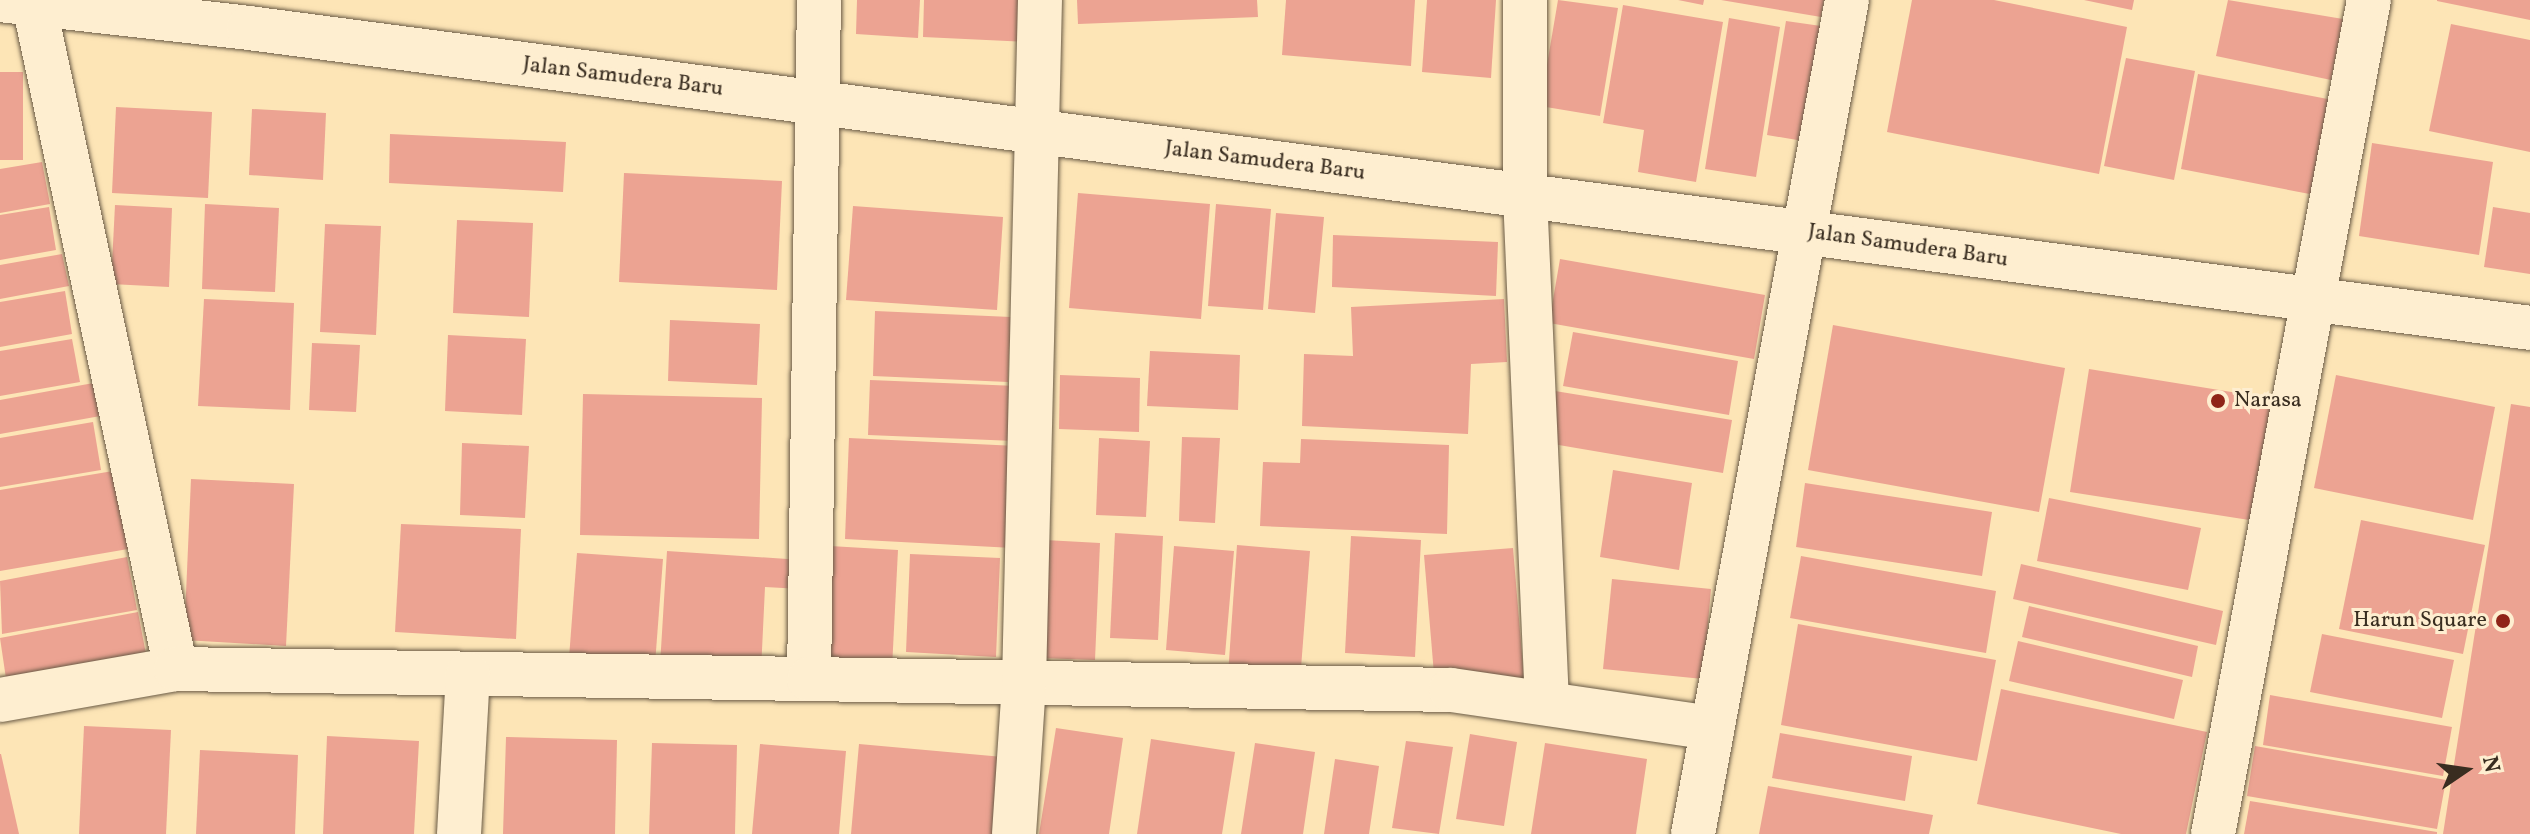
<!DOCTYPE html>
<html>
<head>
<meta charset="utf-8">
<style>
  body { margin:0 }
  #map { position:relative; width:2530px; height:834px; overflow:hidden; background:#fde5b6; font-family:Vollkorn,serif }
  div>[style] { position:absolute }
  .building>* { inset:0; background:#eca392 }
  .roads { filter:drop-shadow(0 0 2px #6a5b46) drop-shadow(0 0 2px #6a5b46) }
  .minor>* { height:44px; margin:-22px; padding:0 22px; transform-origin:22px; border-radius:22px; background:#feeed0 }
  .tertiary>* { height:44px; margin:-22px; padding:0 22px; transform-origin:22px; border-radius:22px; background:#feeed0 }
  .dots>* { width:22px; height:22px; translate:-50% -50%; box-sizing:border-box; border:4px solid #feeed0; border-radius:50% }
  span { translate:-50% -50%; white-space:nowrap; text-align:center; line-height:1.15; -webkit-text-stroke:6px #feeed0; paint-order:stroke }
  .street-label { font-size:22px; color:#392d20 }
  .poi-label { font-size:22px; color:#392d20 }
  .left { translate:0 -50%; text-align:left }
  .right { translate:-100% -50%; text-align:right }
  .north { position:absolute; left:2426px; top:730px; width:80px; height:80px; -webkit-text-stroke:6px #feeed0; paint-order:stroke; rotate:77deg; font-size:22px; font-weight:700; line-height:32px; text-align:center; color:#392d20 }
  .north::after { content:''; display:block; margin:auto; width:28px; height:36px; background:#392d20; clip-path:polygon(50% 0,100% 100%,50% 72%,0 100%) }
</style>
</head>
<body>
<div id="map">
  <div class="building">
    <i style="clip-path:polygon(857px 0,920px 0,918px 38px,856px 34px)"></i>
    <i style="clip-path:polygon(924px 0,1032px 0,1030px 42px,923px 37px)"></i>
    <i style="clip-path:polygon(1077px 0,1257px 0,1258px 17px,1078px 24px)"></i>
    <i style="clip-path:polygon(1286px 0,1415px 0,1411px 66px,1282px 55px)"></i>
    <i style="clip-path:polygon(1427px 0,1496px 0,1491px 78px,1422px 72px)"></i>
    <i style="clip-path:polygon(1558px 0,1618px 8px,1600px 116px,1540px 106px)"></i>
    <i style="clip-path:polygon(1678px 0,1704px 0,1703px 5px)"></i>
    <i style="clip-path:polygon(1721px 0,1824px 0,1821px 17px)"></i>
    <i style="clip-path:polygon(1912px 0,1994px 0,2127px 27px,2099px 174px,1887px 132px)"></i>
    <i style="clip-path:polygon(2084px 0,2134px 0,2132px 10px)"></i>
    <i style="clip-path:polygon(2228px 0,2343px 19px,2331px 80px,2216px 56px)"></i>
    <i style="clip-path:polygon(2437px 0,2530px 0,2530px 20px,2437px 1px)"></i>
    <i style="clip-path:polygon(1623px 5px,1723px 22px,1696px 182px,1638px 172px,1644px 130px,1603px 123px)"></i>
    <i style="clip-path:polygon(1729px 18px,1780px 27px,1756px 177px,1705px 169px)"></i>
    <i style="clip-path:polygon(1786px 21px,1821px 26px,1803px 141px,1767px 135px)"></i>
    <i style="clip-path:polygon(2451px 24px,2530px 40px,2530px 152px,2429px 131px)"></i>
    <i style="clip-path:polygon(2126px 58px,2195px 71px,2174px 180px,2104px 166px)"></i>
    <i style="clip-path:polygon(0 72px,23px 72px,23px 160px,0 160px)"></i>
    <i style="clip-path:polygon(2198px 74px,2338px 101px,2320px 196px,2181px 169px)"></i>
    <i style="clip-path:polygon(116px 107px,212px 112px,208px 198px,112px 193px)"></i>
    <i style="clip-path:polygon(252px 109px,326px 113px,323px 180px,249px 175px)"></i>
    <i style="clip-path:polygon(390px 134px,566px 142px,563px 192px,389px 183px)"></i>
    <i style="clip-path:polygon(2372px 143px,2493px 162px,2479px 255px,2359px 236px)"></i>
    <i style="clip-path:polygon(42px 162px,50px 204px,0 213px,0 169px)"></i>
    <i style="clip-path:polygon(624px 173px,782px 181px,777px 290px,619px 282px)"></i>
    <i style="clip-path:polygon(1078px 193px,1210px 204px,1201px 319px,1069px 308px)"></i>
    <i style="clip-path:polygon(205px 204px,279px 208px,275px 292px,202px 289px)"></i>
    <i style="clip-path:polygon(1216px 204px,1271px 209px,1263px 310px,1208px 306px)"></i>
    <i style="clip-path:polygon(115px 205px,172px 208px,169px 287px,111px 284px)"></i>
    <i style="clip-path:polygon(853px 206px,1003px 217px,997px 310px,846px 300px)"></i>
    <i style="clip-path:polygon(49px 207px,56px 250px,0 260px,0 215px)"></i>
    <i style="clip-path:polygon(2493px 207px,2530px 213px,2530px 274px,2484px 267px)"></i>
    <i style="clip-path:polygon(1276px 213px,1324px 217px,1315px 313px,1268px 309px)"></i>
    <i style="clip-path:polygon(457px 220px,533px 223px,529px 317px,453px 313px)"></i>
    <i style="clip-path:polygon(325px 224px,381px 226px,376px 335px,320px 332px)"></i>
    <i style="clip-path:polygon(1333px 235px,1498px 242px,1496px 296px,1332px 287px)"></i>
    <i style="clip-path:polygon(62px 254px,69px 286px,0 299px,0 265px)"></i>
    <i style="clip-path:polygon(1560px 259px,1765px 295px,1754px 359px,1549px 323px)"></i>
    <i style="clip-path:polygon(65px 291px,72px 334px,0 347px,0 302px)"></i>
    <i style="clip-path:polygon(204px 299px,294px 303px,290px 410px,198px 406px)"></i>
    <i style="clip-path:polygon(1504px 299px,1507px 362px,1471px 364px,1468px 434px,1302px 426px,1304px 354px,1353px 356px,1351px 307px)"></i>
    <i style="clip-path:polygon(875px 311px,1011px 317px,1008px 382px,873px 376px)"></i>
    <i style="clip-path:polygon(670px 320px,760px 324px,757px 385px,668px 381px)"></i>
    <i style="clip-path:polygon(1833px 325px,2065px 368px,2039px 512px,1808px 470px)"></i>
    <i style="clip-path:polygon(1573px 332px,1738px 361px,1729px 415px,1563px 386px)"></i>
    <i style="clip-path:polygon(448px 335px,526px 339px,522px 415px,445px 411px)"></i>
    <i style="clip-path:polygon(72px 339px,80px 382px,0 396px,0 351px)"></i>
    <i style="clip-path:polygon(312px 343px,360px 345px,356px 412px,309px 410px)"></i>
    <i style="clip-path:polygon(1150px 351px,1240px 355px,1238px 410px,1147px 406px)"></i>
    <i style="clip-path:polygon(2089px 369px,2281px 400px,2262px 522px,2070px 492px)"></i>
    <i style="clip-path:polygon(1060px 375px,1140px 378px,1139px 432px,1059px 429px)"></i>
    <i style="clip-path:polygon(2336px 375px,2495px 407px,2473px 520px,2314px 488px)"></i>
    <i style="clip-path:polygon(870px 380px,1017px 386px,1015px 441px,868px 435px)"></i>
    <i style="clip-path:polygon(99px 382px,106px 415px,0 434px,0 400px)"></i>
    <i style="clip-path:polygon(1555px 391px,1732px 420px,1723px 473px,1547px 443px)"></i>
    <i style="clip-path:polygon(583px 394px,762px 398px,759px 539px,580px 535px)"></i>
    <i style="clip-path:polygon(2511px 404px,2530px 407px,2530px 834px,2443px 834px)"></i>
    <i style="clip-path:polygon(93px 422px,101px 470px,0 487px,0 438px)"></i>
    <i style="clip-path:polygon(1182px 437px,1220px 438px,1215px 523px,1179px 521px)"></i>
    <i style="clip-path:polygon(849px 438px,1017px 446px,1013px 548px,845px 539px)"></i>
    <i style="clip-path:polygon(1099px 438px,1150px 441px,1146px 517px,1096px 515px)"></i>
    <i style="clip-path:polygon(1301px 439px,1449px 445px,1447px 534px,1260px 526px,1263px 462px,1300px 463px)"></i>
    <i style="clip-path:polygon(462px 443px,529px 446px,525px 518px,460px 515px)"></i>
    <i style="clip-path:polygon(1613px 470px,1692px 483px,1679px 570px,1600px 557px)"></i>
    <i style="clip-path:polygon(113px 471px,128px 549px,0 571px,0 490px)"></i>
    <i style="clip-path:polygon(191px 479px,294px 484px,286px 646px,184px 640px)"></i>
    <i style="clip-path:polygon(1805px 483px,1992px 512px,1982px 576px,1796px 547px)"></i>
    <i style="clip-path:polygon(2049px 498px,2201px 528px,2188px 590px,2037px 561px)"></i>
    <i style="clip-path:polygon(2361px 520px,2485px 545px,2463px 654px,2339px 629px)"></i>
    <i style="clip-path:polygon(401px 524px,521px 529px,516px 639px,395px 632px)"></i>
    <i style="clip-path:polygon(1115px 533px,1163px 536px,1158px 640px,1110px 638px)"></i>
    <i style="clip-path:polygon(1351px 536px,1421px 540px,1415px 657px,1345px 653px)"></i>
    <i style="clip-path:polygon(1045px 540px,1100px 543px,1095px 660px,1040px 658px)"></i>
    <i style="clip-path:polygon(1237px 545px,1310px 551px,1300px 681px,1228px 675px)"></i>
    <i style="clip-path:polygon(830px 546px,898px 550px,892px 668px,824px 665px)"></i>
    <i style="clip-path:polygon(1174px 546px,1234px 551px,1225px 655px,1166px 650px)"></i>
    <i style="clip-path:polygon(1513px 548px,1524px 679px,1435px 686px,1424px 555px)"></i>
    <i style="clip-path:polygon(667px 551px,802px 560px,801px 589px,765px 587px,761px 671px,660px 665px)"></i>
    <i style="clip-path:polygon(577px 553px,663px 559px,655px 664px,569px 658px)"></i>
    <i style="clip-path:polygon(910px 554px,1000px 558px,996px 657px,906px 652px)"></i>
    <i style="clip-path:polygon(1801px 556px,1996px 591px,1986px 653px,1790px 618px)"></i>
    <i style="clip-path:polygon(127px 557px,137px 610px,2px 634px,0 581px)"></i>
    <i style="clip-path:polygon(2021px 564px,2223px 611px,2216px 645px,2013px 599px)"></i>
    <i style="clip-path:polygon(1612px 579px,1711px 589px,1703px 679px,1603px 669px)"></i>
    <i style="clip-path:polygon(2029px 606px,2198px 646px,2192px 677px,2022px 637px)"></i>
    <i style="clip-path:polygon(138px 612px,148px 665px,8px 692px,0 638px)"></i>
    <i style="clip-path:polygon(1798px 624px,1996px 660px,1977px 761px,1781px 725px)"></i>
    <i style="clip-path:polygon(2322px 634px,2454px 660px,2442px 718px,2310px 692px)"></i>
    <i style="clip-path:polygon(2018px 641px,2183px 680px,2174px 719px,2009px 681px)"></i>
    <i style="clip-path:polygon(2001px 689px,2207px 732px,2186px 834px,2121px 834px,1977px 804px)"></i>
    <i style="clip-path:polygon(2270px 695px,2452px 727px,2443px 776px,2263px 745px)"></i>
    <i style="clip-path:polygon(84px 726px,171px 730px,166px 834px,79px 834px)"></i>
    <i style="clip-path:polygon(1056px 728px,1123px 738px,1109px 834px,1039px 834px)"></i>
    <i style="clip-path:polygon(1780px 733px,1912px 756px,1905px 801px,1772px 778px)"></i>
    <i style="clip-path:polygon(1470px 734px,1517px 742px,1504px 826px,1456px 819px)"></i>
    <i style="clip-path:polygon(327px 736px,419px 741px,414px 834px,323px 834px)"></i>
    <i style="clip-path:polygon(506px 737px,617px 740px,615px 834px,503px 834px)"></i>
    <i style="clip-path:polygon(1151px 739px,1235px 752px,1222px 834px,1137px 834px)"></i>
    <i style="clip-path:polygon(1406px 741px,1453px 747px,1439px 834px,1392px 828px)"></i>
    <i style="clip-path:polygon(652px 743px,737px 745px,735px 834px,649px 834px)"></i>
    <i style="clip-path:polygon(1255px 743px,1315px 752px,1303px 834px,1241px 834px)"></i>
    <i style="clip-path:polygon(1545px 743px,1647px 759px,1636px 834px,1531px 834px)"></i>
    <i style="clip-path:polygon(760px 744px,846px 751px,839px 834px,752px 834px)"></i>
    <i style="clip-path:polygon(859px 744px,1003px 757px,997px 834px,851px 834px)"></i>
    <i style="clip-path:polygon(2255px 746px,2446px 780px,2437px 829px,2247px 796px)"></i>
    <i style="clip-path:polygon(200px 750px,298px 755px,295px 834px,196px 834px)"></i>
    <i style="clip-path:polygon(0 754px,1px 754px,19px 834px,0 834px)"></i>
    <i style="clip-path:polygon(1335px 759px,1379px 766px,1369px 834px,1324px 834px)"></i>
    <i style="clip-path:polygon(1768px 786px,1933px 815px,1929px 834px,1759px 834px)"></i>
    <i style="clip-path:polygon(2250px 801px,2437px 832px,2437px 834px,2244px 834px)"></i>
  </div>
  <div class="roads">
    <div class="minor">
      <i style="left:1525px;top:0;width:195px;rotate:90deg"></i>
      <i style="left:1525px;top:195px;width:508px;rotate:87.52deg"></i>
      <i style="left:34px;top:4px;width:680px;rotate:77.95deg"></i>
      <i style="left:809px;top:679px;width:679px;rotate:-89.16deg"></i>
      <i style="left:0;top:700px;width:179px;rotate:-10deg"></i>
      <i style="left:176px;top:669px;width:633px;rotate:0.91deg"></i>
      <i style="left:809px;top:679px;width:642px;rotate:0.98deg"></i>
      <i style="left:1451px;top:690px;width:264px;rotate:8.3deg"></i>
      <i style="left:459px;top:834px;width:160px;rotate:-86.8deg"></i>
      <i style="left:1014px;top:834px;width:151px;rotate:-86.2deg"></i>
      <i style="left:1024px;top:683px;width:683px;rotate:-88.66deg"></i>
      <i style="left:1693px;top:834px;width:848px;rotate:-79.54deg"></i>
      <i style="left:2213px;top:834px;width:848px;rotate:-79.41deg"></i>
    </div>
    <div class="tertiary">
      <i style="left:0;top:0;width:251px;rotate:6.4deg"></i>
      <i style="left:249px;top:28px;width:2301px;rotate:7.49deg"></i>
    </div>
  </div>
  <div class="dots">
    <i style="left:2218px;top:401px;background:#8f2418"></i>
    <i style="left:2503px;top:621px;background:#8f2418"></i>
  </div>
  <div class="street-label">
    <span style="left:623px;top:77px;rotate:7deg">Jalan Samudera Baru</span>
    <span style="left:1265px;top:161px;rotate:7deg">Jalan Samudera Baru</span>
    <span style="left:1908px;top:246px;rotate:8deg">Jalan Samudera Baru</span>
  </div>
  <div class="poi-label">
    <span class="left" style="left:2234px;top:401px">Narasa</span>
    <span class="right" style="left:2487px;top:621px">Harun Square</span>
  </div>
  <div class="north">N</div>
</div>
</body>
</html>
